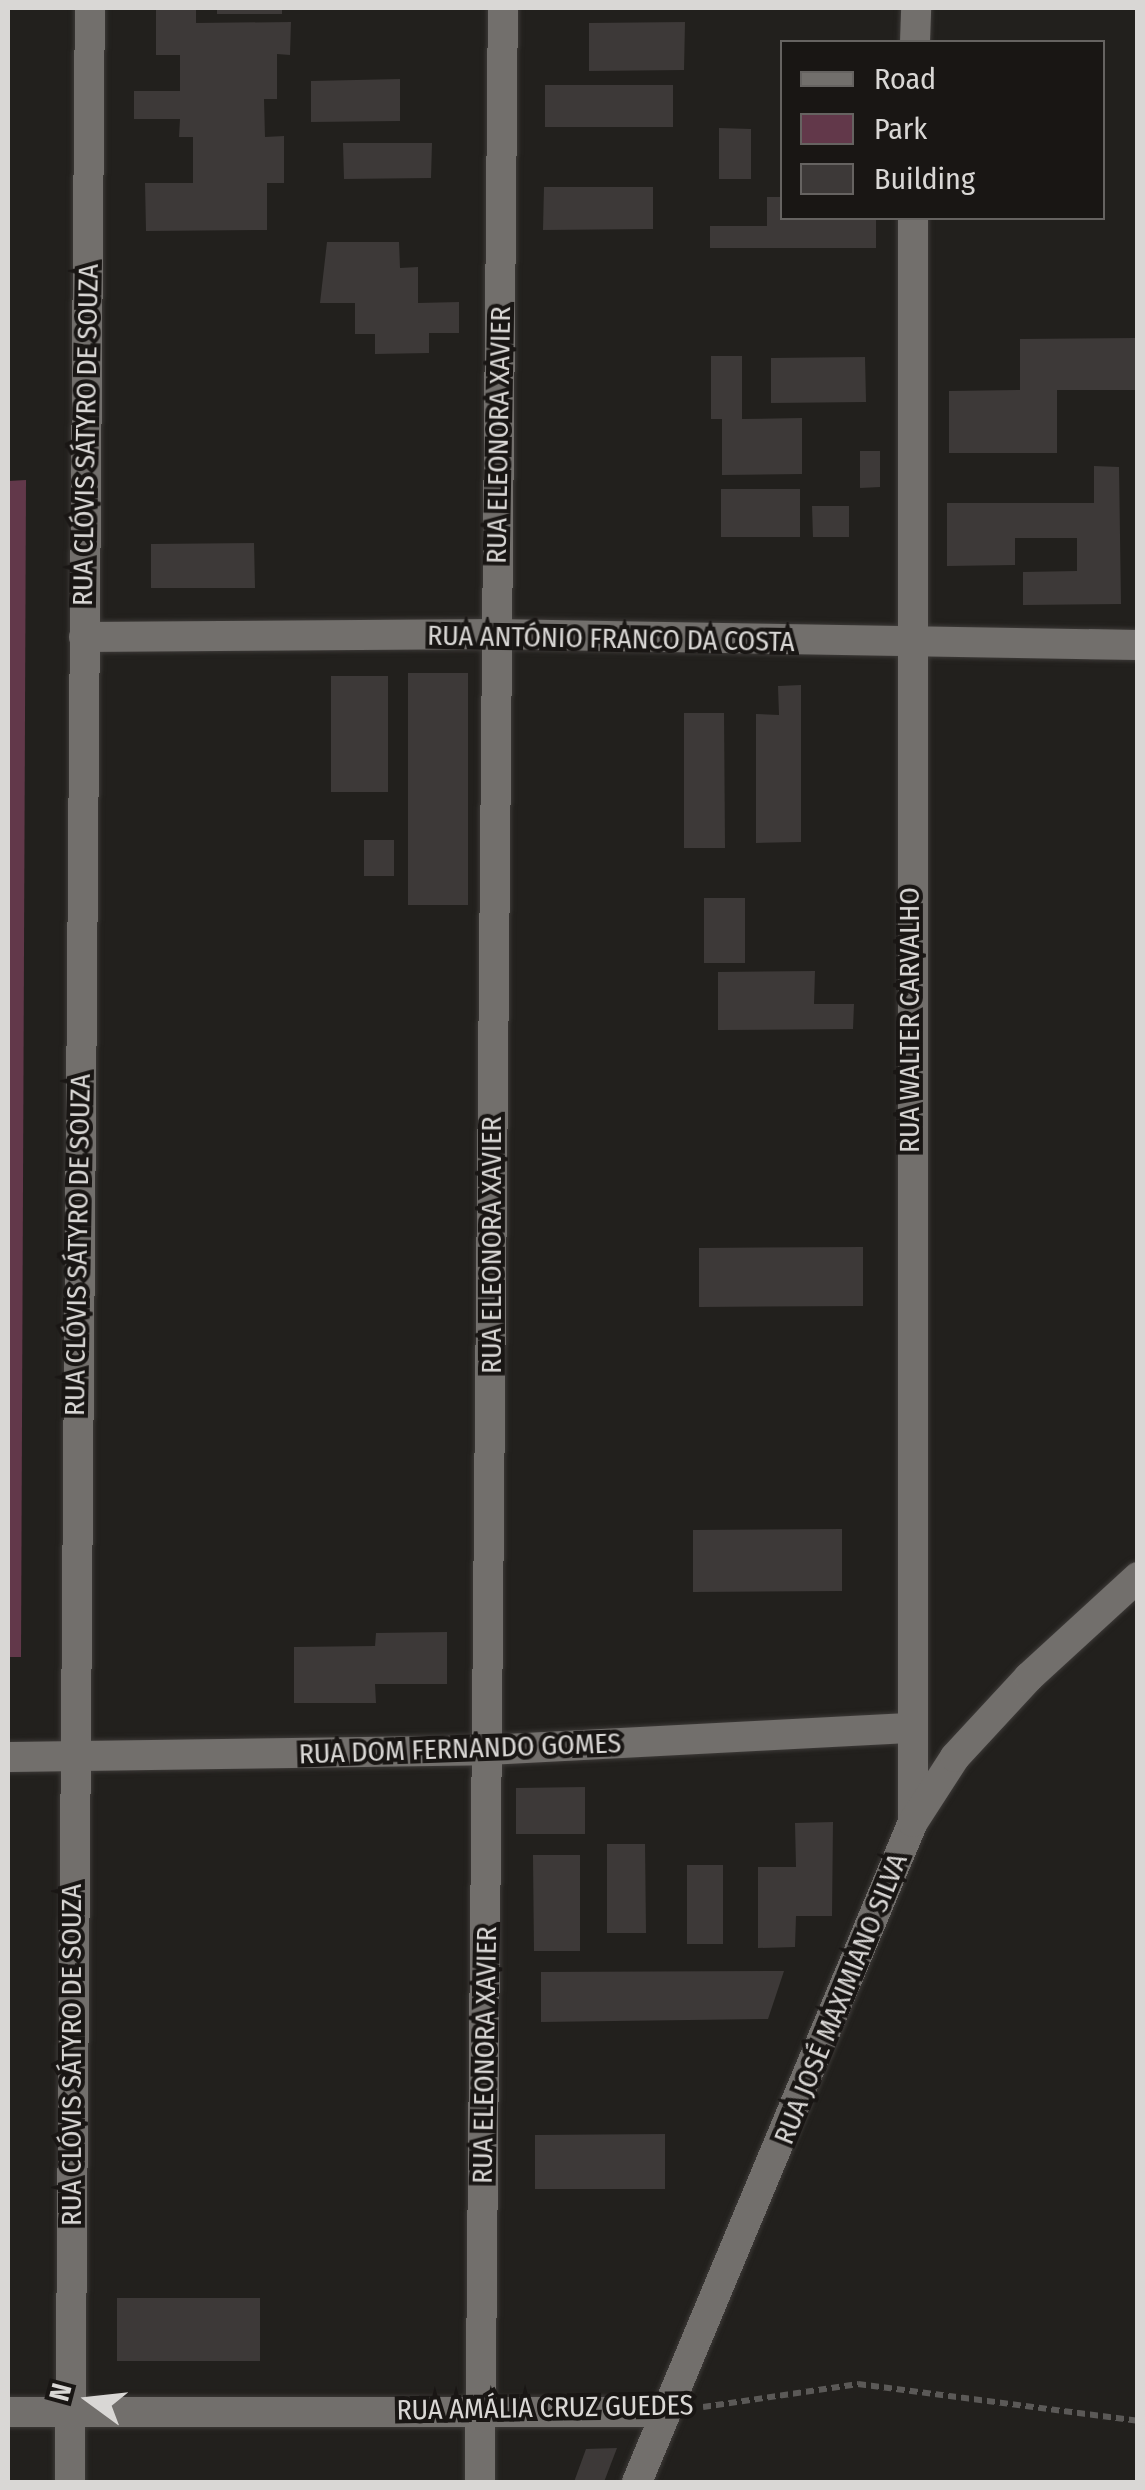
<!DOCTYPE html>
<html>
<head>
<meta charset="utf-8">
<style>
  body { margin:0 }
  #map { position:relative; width:1145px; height:2490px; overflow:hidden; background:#22201d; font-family:"Fira Sans Condensed",sans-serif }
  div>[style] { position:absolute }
  .green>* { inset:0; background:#62384a }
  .building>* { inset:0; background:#3d3938 }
  .path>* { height:6px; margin-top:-3px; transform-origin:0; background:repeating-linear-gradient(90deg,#5b5957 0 8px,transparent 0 13px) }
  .roads { filter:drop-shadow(0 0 2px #3d3a38) drop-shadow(0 0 2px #3d3a38) }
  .minor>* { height:30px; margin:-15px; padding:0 15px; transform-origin:15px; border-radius:15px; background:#726f6c }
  span { translate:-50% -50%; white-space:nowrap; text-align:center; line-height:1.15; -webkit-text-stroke:8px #191614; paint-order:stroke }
  .street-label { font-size:28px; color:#d9d7d5 }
  .frame { position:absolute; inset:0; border:10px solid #d9d7d5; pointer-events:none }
  .legend { position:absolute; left:780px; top:40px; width:325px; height:180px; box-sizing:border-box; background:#191614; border:2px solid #666361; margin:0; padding:12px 18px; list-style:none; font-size:30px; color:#d9d7d5 }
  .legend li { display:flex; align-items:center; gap:20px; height:50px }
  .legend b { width:50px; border:2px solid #666361 }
  .north { position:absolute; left:40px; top:2350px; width:100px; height:100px; -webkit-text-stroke:8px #191614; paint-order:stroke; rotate:285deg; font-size:28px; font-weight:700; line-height:40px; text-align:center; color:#d9d7d5 }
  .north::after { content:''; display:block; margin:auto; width:35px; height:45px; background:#d9d7d5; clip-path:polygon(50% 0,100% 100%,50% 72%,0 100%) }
</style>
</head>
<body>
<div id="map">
  <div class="green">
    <i style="clip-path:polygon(26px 480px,21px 1657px,8px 1657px,8px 481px)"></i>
  </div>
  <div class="building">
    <i style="clip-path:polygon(156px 8px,196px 8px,196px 23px,291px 22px,290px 55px,277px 54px,277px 99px,264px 99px,265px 137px,284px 136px,284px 183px,267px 183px,267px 230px,146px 231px,145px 183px,193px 183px,193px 137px,179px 137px,180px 119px,134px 119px,134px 91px,180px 91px,180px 55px,156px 55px)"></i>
    <i style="clip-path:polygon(217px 8px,282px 8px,282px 14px,217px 14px)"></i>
    <i style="clip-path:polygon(685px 22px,684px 70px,589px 71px,589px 23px)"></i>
    <i style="clip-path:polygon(400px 79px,400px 121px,311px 122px,311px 81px)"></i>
    <i style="clip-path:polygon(545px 85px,673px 85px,673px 127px,545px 127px)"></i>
    <i style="clip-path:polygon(719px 128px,751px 129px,751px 179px,719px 179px)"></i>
    <i style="clip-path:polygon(343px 143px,432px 143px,431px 178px,344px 179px)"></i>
    <i style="clip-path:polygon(544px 187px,653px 187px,653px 229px,543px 230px)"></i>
    <i style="clip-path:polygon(767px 197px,782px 197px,782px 218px,876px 218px,876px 248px,710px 248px,710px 226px,767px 226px)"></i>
    <i style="clip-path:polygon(327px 242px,399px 242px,400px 268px,418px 267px,418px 303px,459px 302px,459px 333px,429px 333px,429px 353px,375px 354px,375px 334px,355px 334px,355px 303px,320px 303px)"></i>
    <i style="clip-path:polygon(1135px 338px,1135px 390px,1057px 390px,1057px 453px,949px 453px,949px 391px,1020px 390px,1020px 339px)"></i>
    <i style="clip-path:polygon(711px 356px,742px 356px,742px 419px,802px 418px,802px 474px,722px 475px,722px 419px,711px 419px)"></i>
    <i style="clip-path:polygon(865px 357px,866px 402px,771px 403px,771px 358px)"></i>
    <i style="clip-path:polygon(860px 451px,880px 451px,880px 487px,860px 488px)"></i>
    <i style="clip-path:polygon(1094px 466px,1119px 467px,1121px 604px,1023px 605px,1023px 572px,1077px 571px,1077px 538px,1015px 538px,1015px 565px,947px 566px,947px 503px,1094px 503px)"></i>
    <i style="clip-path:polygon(721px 489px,800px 489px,800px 537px,721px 537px)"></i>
    <i style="clip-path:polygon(812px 506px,849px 506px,849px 537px,813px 537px)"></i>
    <i style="clip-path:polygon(254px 543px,255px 588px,151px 588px,151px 544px)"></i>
    <i style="clip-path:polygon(408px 673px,468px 673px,468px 905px,408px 905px)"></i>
    <i style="clip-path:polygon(331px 676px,388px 676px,388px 792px,331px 792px)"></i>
    <i style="clip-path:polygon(801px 685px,801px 842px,756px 843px,756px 714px,779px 715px,778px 686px)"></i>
    <i style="clip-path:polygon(684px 713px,724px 713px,725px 848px,684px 848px)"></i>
    <i style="clip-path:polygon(364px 840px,394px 840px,394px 876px,364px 876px)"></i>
    <i style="clip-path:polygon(704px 898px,745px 898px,745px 963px,704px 963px)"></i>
    <i style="clip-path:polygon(815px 971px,814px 1004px,854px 1004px,853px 1029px,718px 1030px,718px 972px)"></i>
    <i style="clip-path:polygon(863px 1247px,863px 1306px,699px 1307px,699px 1248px)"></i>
    <i style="clip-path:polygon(842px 1529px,842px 1591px,693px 1592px,693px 1530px)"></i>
    <i style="clip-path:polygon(447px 1632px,447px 1684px,375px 1684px,376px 1703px,294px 1703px,294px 1647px,375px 1646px,376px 1633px)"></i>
    <i style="clip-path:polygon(585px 1787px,585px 1834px,516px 1834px,516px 1788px)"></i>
    <i style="clip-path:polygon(833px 1822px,832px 1916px,796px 1916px,795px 1947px,758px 1948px,758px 1867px,796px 1867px,795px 1823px)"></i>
    <i style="clip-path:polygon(607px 1844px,645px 1844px,646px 1933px,607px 1933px)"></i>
    <i style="clip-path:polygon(533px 1855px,580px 1855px,580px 1951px,534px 1951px)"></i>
    <i style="clip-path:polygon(687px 1865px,723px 1865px,723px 1944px,687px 1944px)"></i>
    <i style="clip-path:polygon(784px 1971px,768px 2019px,541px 2022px,541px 1972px)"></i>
    <i style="clip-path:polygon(665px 2134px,665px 2189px,535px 2189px,535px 2135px)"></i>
    <i style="clip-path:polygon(117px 2298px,260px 2298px,260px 2361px,117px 2361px)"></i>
    <i style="clip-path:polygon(617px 2448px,604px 2482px,574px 2482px,586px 2449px)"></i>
  </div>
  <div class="path">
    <i style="left:703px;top:2407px;width:157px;rotate:-8.4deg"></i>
    <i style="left:858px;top:2384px;width:282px;rotate:7.5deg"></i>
  </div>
  <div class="roads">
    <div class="minor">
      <i style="left:915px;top:42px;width:34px;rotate:-88deg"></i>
      <i style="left:84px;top:637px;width:412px;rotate:-0.4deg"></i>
      <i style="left:496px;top:634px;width:642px;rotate:0.98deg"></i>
      <i style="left:8px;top:1757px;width:480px;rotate:-0.8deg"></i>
      <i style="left:488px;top:1750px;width:425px;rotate:-3deg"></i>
      <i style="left:913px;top:1822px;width:1604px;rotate:-90deg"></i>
      <i style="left:8px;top:2412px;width:657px"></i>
      <i style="left:70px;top:2482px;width:2474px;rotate:-89.54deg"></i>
      <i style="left:480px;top:2482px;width:2474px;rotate:-89.47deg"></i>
      <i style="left:637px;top:2482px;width:715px;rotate:-67.31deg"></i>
      <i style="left:913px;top:1822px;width:77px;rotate:-57.1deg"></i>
      <i style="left:955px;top:1757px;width:109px;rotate:-47.2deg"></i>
      <i style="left:1029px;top:1677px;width:148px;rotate:-42.5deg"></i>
    </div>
  </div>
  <div class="street-label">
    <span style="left:86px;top:435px;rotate:-89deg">RUA CLÓVIS SÁTYRO DE SOUZA</span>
    <span style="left:499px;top:435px;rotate:-89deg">RUA ELEONORA XAVIER</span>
    <span style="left:611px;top:639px;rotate:1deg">RUA ANTÓNIO FRANCO DA COSTA</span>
    <span style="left:910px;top:1020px;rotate:-90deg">RUA WALTER CARVALHO</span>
    <span style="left:78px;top:1245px;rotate:-89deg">RUA CLÓVIS SÁTYRO DE SOUZA</span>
    <span style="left:492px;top:1245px;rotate:-90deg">RUA ELEONORA XAVIER</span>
    <span style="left:460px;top:1749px;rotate:-2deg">RUA DOM FERNANDO GOMES</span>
    <span style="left:841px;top:1999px;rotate:-68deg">RUA JOSÉ MAXIMIANO SILVA</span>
    <span style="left:72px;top:2055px;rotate:-90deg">RUA CLÓVIS SÁTYRO DE SOUZA</span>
    <span style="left:485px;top:2055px;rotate:-89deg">RUA ELEONORA XAVIER</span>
    <span style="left:545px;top:2408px;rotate:-1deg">RUA AMÁLIA CRUZ GUEDES</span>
  </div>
  <div class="frame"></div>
  <ul class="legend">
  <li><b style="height:12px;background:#726f6c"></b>Road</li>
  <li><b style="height:28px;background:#62384a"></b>Park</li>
  <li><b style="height:28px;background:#3d3938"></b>Building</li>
  </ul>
  <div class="north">N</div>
</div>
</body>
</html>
